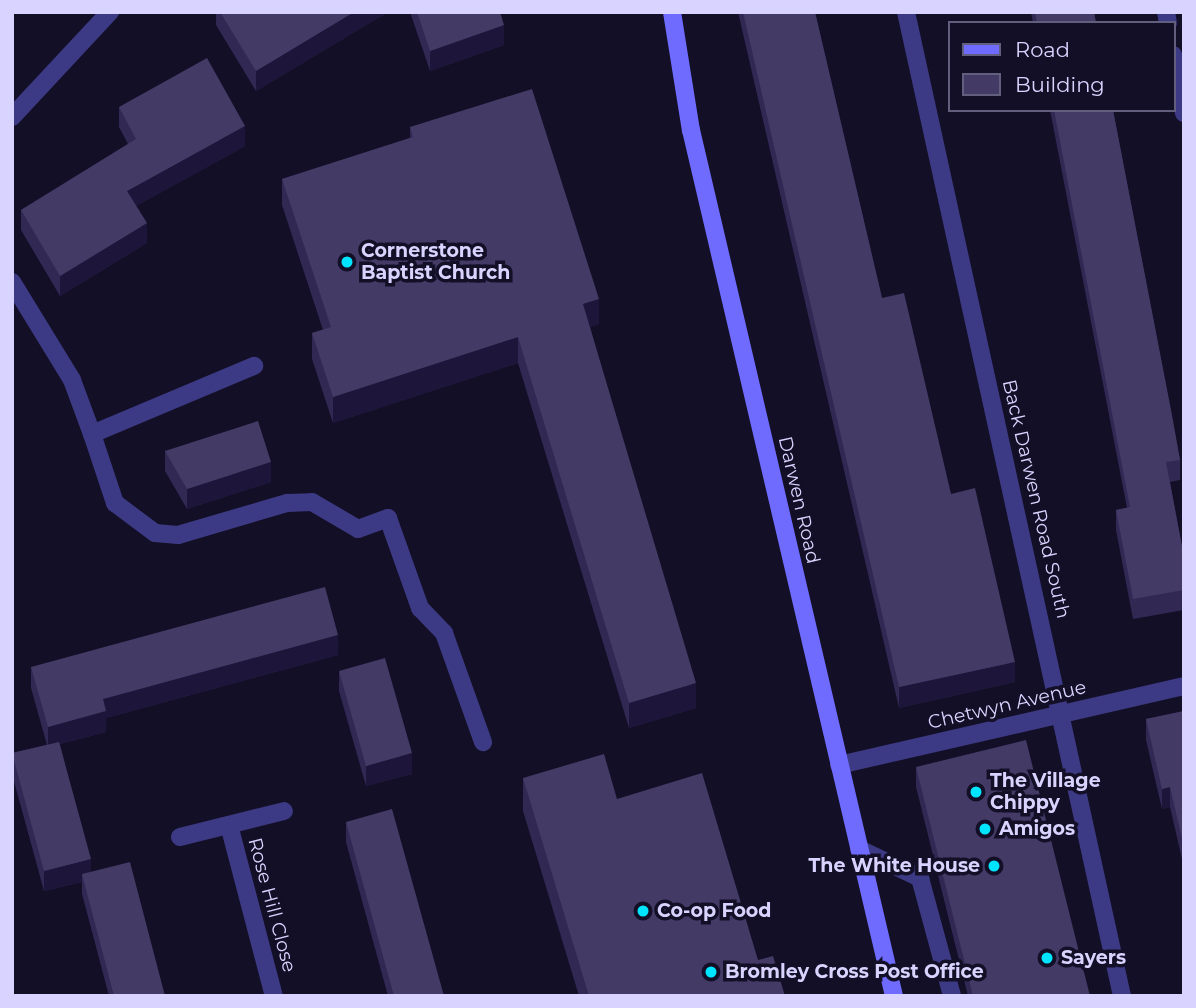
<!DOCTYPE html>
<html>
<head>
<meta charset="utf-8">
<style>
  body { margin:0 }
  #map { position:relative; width:1196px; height:1008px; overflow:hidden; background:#130f26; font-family:Montserrat,sans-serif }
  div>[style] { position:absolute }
  .lane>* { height:18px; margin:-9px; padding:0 9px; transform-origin:9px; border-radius:9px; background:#3d3a85 }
  .street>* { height:18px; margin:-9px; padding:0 9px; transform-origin:9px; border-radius:9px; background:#3d3a85 }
  .secondary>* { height:18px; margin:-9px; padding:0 9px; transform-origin:9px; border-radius:9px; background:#6f6bff }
  .wall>* { inset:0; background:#312854 }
  .shaded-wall>* { inset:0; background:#1d163a }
  .building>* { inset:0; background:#433a66 }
  .dots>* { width:19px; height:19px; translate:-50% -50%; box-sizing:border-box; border:4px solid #130f26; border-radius:50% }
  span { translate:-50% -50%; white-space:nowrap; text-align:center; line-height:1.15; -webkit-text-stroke:7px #130f26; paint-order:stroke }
  .poi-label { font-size:19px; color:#d9d4ff; font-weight:700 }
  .left { translate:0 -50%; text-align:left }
  .right { translate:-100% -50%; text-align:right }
  .street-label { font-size:19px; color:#d9d4ff }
  .frame { position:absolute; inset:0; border:14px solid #d9d4ff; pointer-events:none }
  .legend { position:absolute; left:948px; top:21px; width:228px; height:91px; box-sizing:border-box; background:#130f26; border:2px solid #625e7d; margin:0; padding:9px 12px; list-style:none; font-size:21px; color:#d9d4ff }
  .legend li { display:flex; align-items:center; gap:14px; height:35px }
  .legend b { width:35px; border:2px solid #625e7d }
</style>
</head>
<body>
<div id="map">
  <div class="lane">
    <i style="left:906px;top:12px;width:1007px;rotate:77.62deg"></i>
    <i style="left:12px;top:282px;width:115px;rotate:58.5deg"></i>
    <i style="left:72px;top:380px;width:58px;rotate:69.7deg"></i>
    <i style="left:92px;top:434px;width:176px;rotate:-22.8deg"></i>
    <i style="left:92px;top:434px;width:73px;rotate:71.6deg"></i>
    <i style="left:115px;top:503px;width:50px;rotate:36.9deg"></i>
    <i style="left:155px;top:533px;width:23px;rotate:5deg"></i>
    <i style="left:178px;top:535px;width:114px;rotate:-16.4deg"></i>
    <i style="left:287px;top:503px;width:25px;rotate:-2deg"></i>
    <i style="left:312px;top:502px;width:53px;rotate:30.4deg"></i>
    <i style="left:358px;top:529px;width:32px;rotate:-20deg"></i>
    <i style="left:388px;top:518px;width:96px;rotate:70.4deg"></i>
    <i style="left:420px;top:608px;width:35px;rotate:46deg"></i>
    <i style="left:444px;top:633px;width:116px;rotate:70.3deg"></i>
    <i style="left:859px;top:849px;width:68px;rotate:25.4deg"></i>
    <i style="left:920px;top:878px;width:122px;rotate:74.8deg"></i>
  </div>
  <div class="street">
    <i style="left:1166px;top:12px;width:11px;rotate:80deg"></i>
    <i style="left:1173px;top:55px;width:59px;rotate:79.3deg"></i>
    <i style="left:12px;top:117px;width:144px;rotate:-47deg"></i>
    <i style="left:839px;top:765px;width:354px;rotate:-12.9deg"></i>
    <i style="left:229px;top:825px;width:177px;rotate:75.3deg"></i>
    <i style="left:180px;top:837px;width:107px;rotate:-14deg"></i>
  </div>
  <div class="secondary">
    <i style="left:672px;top:12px;width:120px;rotate:80.9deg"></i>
    <i style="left:691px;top:130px;width:889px;rotate:76.81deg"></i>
  </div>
  <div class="wall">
    <i style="clip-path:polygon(216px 12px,388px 12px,256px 91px,216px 25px)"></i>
    <i style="clip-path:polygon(410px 12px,500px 12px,504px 45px,430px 71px)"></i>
    <i style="clip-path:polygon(738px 12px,815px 12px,882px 298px,951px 494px,1015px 682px,899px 708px)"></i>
    <i style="clip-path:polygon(1031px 12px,1094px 12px,1096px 23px,1033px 23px)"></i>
    <i style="clip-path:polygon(119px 107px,245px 146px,136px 206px,147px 243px,60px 296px,21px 230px,21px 210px,128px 144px,119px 127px)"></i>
    <i style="clip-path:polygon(1050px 110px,1113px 110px,1180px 460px,1180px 480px,1170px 482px,1184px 557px,1184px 610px,1133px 619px,1116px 530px,1116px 510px,1127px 508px)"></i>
    <i style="clip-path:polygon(410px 127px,599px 324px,590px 327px,696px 708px,629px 728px,518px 363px,333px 423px,312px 359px,312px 333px,323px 330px,282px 205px,282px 179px,410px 138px)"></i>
    <i style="clip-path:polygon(165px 451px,271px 482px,187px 509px,165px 471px)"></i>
    <i style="clip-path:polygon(338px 655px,106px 718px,106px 732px,60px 744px,91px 872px,165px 996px,109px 996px,82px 894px,82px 882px,44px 891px,12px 774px,12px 753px,47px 745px,31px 688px,31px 667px)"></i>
    <i style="clip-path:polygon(339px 671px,412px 774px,366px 786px,339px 691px)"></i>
    <i style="clip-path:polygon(1184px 711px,1184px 868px,1170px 807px,1162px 809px,1146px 740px,1146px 719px)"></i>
    <i style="clip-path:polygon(916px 767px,1090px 996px,968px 996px,916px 787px)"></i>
    <i style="clip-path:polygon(523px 778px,617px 799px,758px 960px,785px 996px,579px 996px,523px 811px)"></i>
    <i style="clip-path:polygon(346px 822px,444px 996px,388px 996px,346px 842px)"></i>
  </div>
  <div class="shaded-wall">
    <i style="clip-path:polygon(354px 12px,388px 12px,256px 91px,256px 71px)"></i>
    <i style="clip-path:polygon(504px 25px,504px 45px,430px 71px,430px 51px)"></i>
    <i style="clip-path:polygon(245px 126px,245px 146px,127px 211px,127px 191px)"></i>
    <i style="clip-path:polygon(147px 223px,147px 243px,60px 296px,60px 276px)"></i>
    <i style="clip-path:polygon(599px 299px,599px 324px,583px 329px,583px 304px)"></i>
    <i style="clip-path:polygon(518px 337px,518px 363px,333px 423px,333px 397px)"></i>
    <i style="clip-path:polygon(271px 462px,271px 482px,187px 509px,187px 489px)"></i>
    <i style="clip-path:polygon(338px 635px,338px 655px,106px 718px,106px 732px,48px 747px,48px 727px,103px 699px)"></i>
    <i style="clip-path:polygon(1015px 662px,1015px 682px,899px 708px,899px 687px)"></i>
    <i style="clip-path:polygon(696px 683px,696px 708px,629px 728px,629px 703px)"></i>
    <i style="clip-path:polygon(412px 753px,412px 774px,366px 786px,366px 766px)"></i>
    <i style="clip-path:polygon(1170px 787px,1170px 807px,1162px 809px,1162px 789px)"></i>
    <i style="clip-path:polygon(91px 859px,91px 879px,82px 874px,82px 882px,44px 891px,44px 871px)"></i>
  </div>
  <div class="building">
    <i style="clip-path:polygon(220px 12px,354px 12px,256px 71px)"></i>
    <i style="clip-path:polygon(417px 12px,500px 12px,504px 25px,430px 51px)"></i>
    <i style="clip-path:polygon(743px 12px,815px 12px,882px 298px,904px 293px,951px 494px,975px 488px,1015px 662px,899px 687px)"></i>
    <i style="clip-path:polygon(1035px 12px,1094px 12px,1096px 23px,1037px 23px)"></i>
    <i style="clip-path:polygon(207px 58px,245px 126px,127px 191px,147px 223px,60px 276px,21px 210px,136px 139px,119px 107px)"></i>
    <i style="clip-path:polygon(532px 89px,599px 299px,583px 304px,696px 683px,629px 703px,518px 337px,333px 397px,312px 333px,331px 327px,282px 179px,413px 137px,410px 127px)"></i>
    <i style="clip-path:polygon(1054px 110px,1113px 110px,1172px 415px,1180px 460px,1166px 462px,1184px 557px,1184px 590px,1133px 599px,1116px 510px,1130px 507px)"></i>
    <i style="clip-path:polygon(258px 421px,271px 462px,187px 489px,165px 451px)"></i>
    <i style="clip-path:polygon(325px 587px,338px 635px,103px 699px,106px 711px,48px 727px,31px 667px)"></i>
    <i style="clip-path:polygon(385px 658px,412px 753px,366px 766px,339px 671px)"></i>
    <i style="clip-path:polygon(1184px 711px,1184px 847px,1170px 787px,1162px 789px,1146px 719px)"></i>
    <i style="clip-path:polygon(1026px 740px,1090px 996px,973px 996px,916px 767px)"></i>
    <i style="clip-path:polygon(59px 742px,91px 859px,44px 871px,12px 753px)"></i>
    <i style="clip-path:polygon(604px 754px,617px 799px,702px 773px,758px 960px,773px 956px,785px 996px,589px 996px,523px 778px)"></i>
    <i style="clip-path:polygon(392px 809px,444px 996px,394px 996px,346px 822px)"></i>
    <i style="clip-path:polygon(130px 862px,165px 996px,114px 996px,82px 874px)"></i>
  </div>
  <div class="dots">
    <i style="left:347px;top:262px;background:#00e5ff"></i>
    <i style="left:976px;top:792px;background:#00e5ff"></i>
    <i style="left:985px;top:829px;background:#00e5ff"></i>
    <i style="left:994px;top:866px;background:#00e5ff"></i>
    <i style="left:643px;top:911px;background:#00e5ff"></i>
    <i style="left:1047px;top:958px;background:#00e5ff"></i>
    <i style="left:711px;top:972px;background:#00e5ff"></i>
  </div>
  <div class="poi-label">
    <span class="left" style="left:361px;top:262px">Cornerstone<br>Baptist Church</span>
    <span class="left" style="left:990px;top:792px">The Village<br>Chippy</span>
    <span class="left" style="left:999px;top:829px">Amigos</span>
    <span class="right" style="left:980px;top:866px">The White House</span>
    <span class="left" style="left:657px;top:911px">Co-op Food</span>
    <span class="left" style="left:1061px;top:958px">Sayers</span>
    <span class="left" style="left:725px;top:972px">Bromley Cross Post Office</span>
  </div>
  <div class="street-label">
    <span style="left:1036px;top:499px;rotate:77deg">Back Darwen Road South</span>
    <span style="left:799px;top:500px;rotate:77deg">Darwen Road</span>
    <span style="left:1007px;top:705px;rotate:-13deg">Chetwyn Avenue</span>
    <span style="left:272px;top:905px;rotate:75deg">Rose Hill Close</span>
  </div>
  <div class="frame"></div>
  <ul class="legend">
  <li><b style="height:9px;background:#6f6bff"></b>Road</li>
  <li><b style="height:19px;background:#433a66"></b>Building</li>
  </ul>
</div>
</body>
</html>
